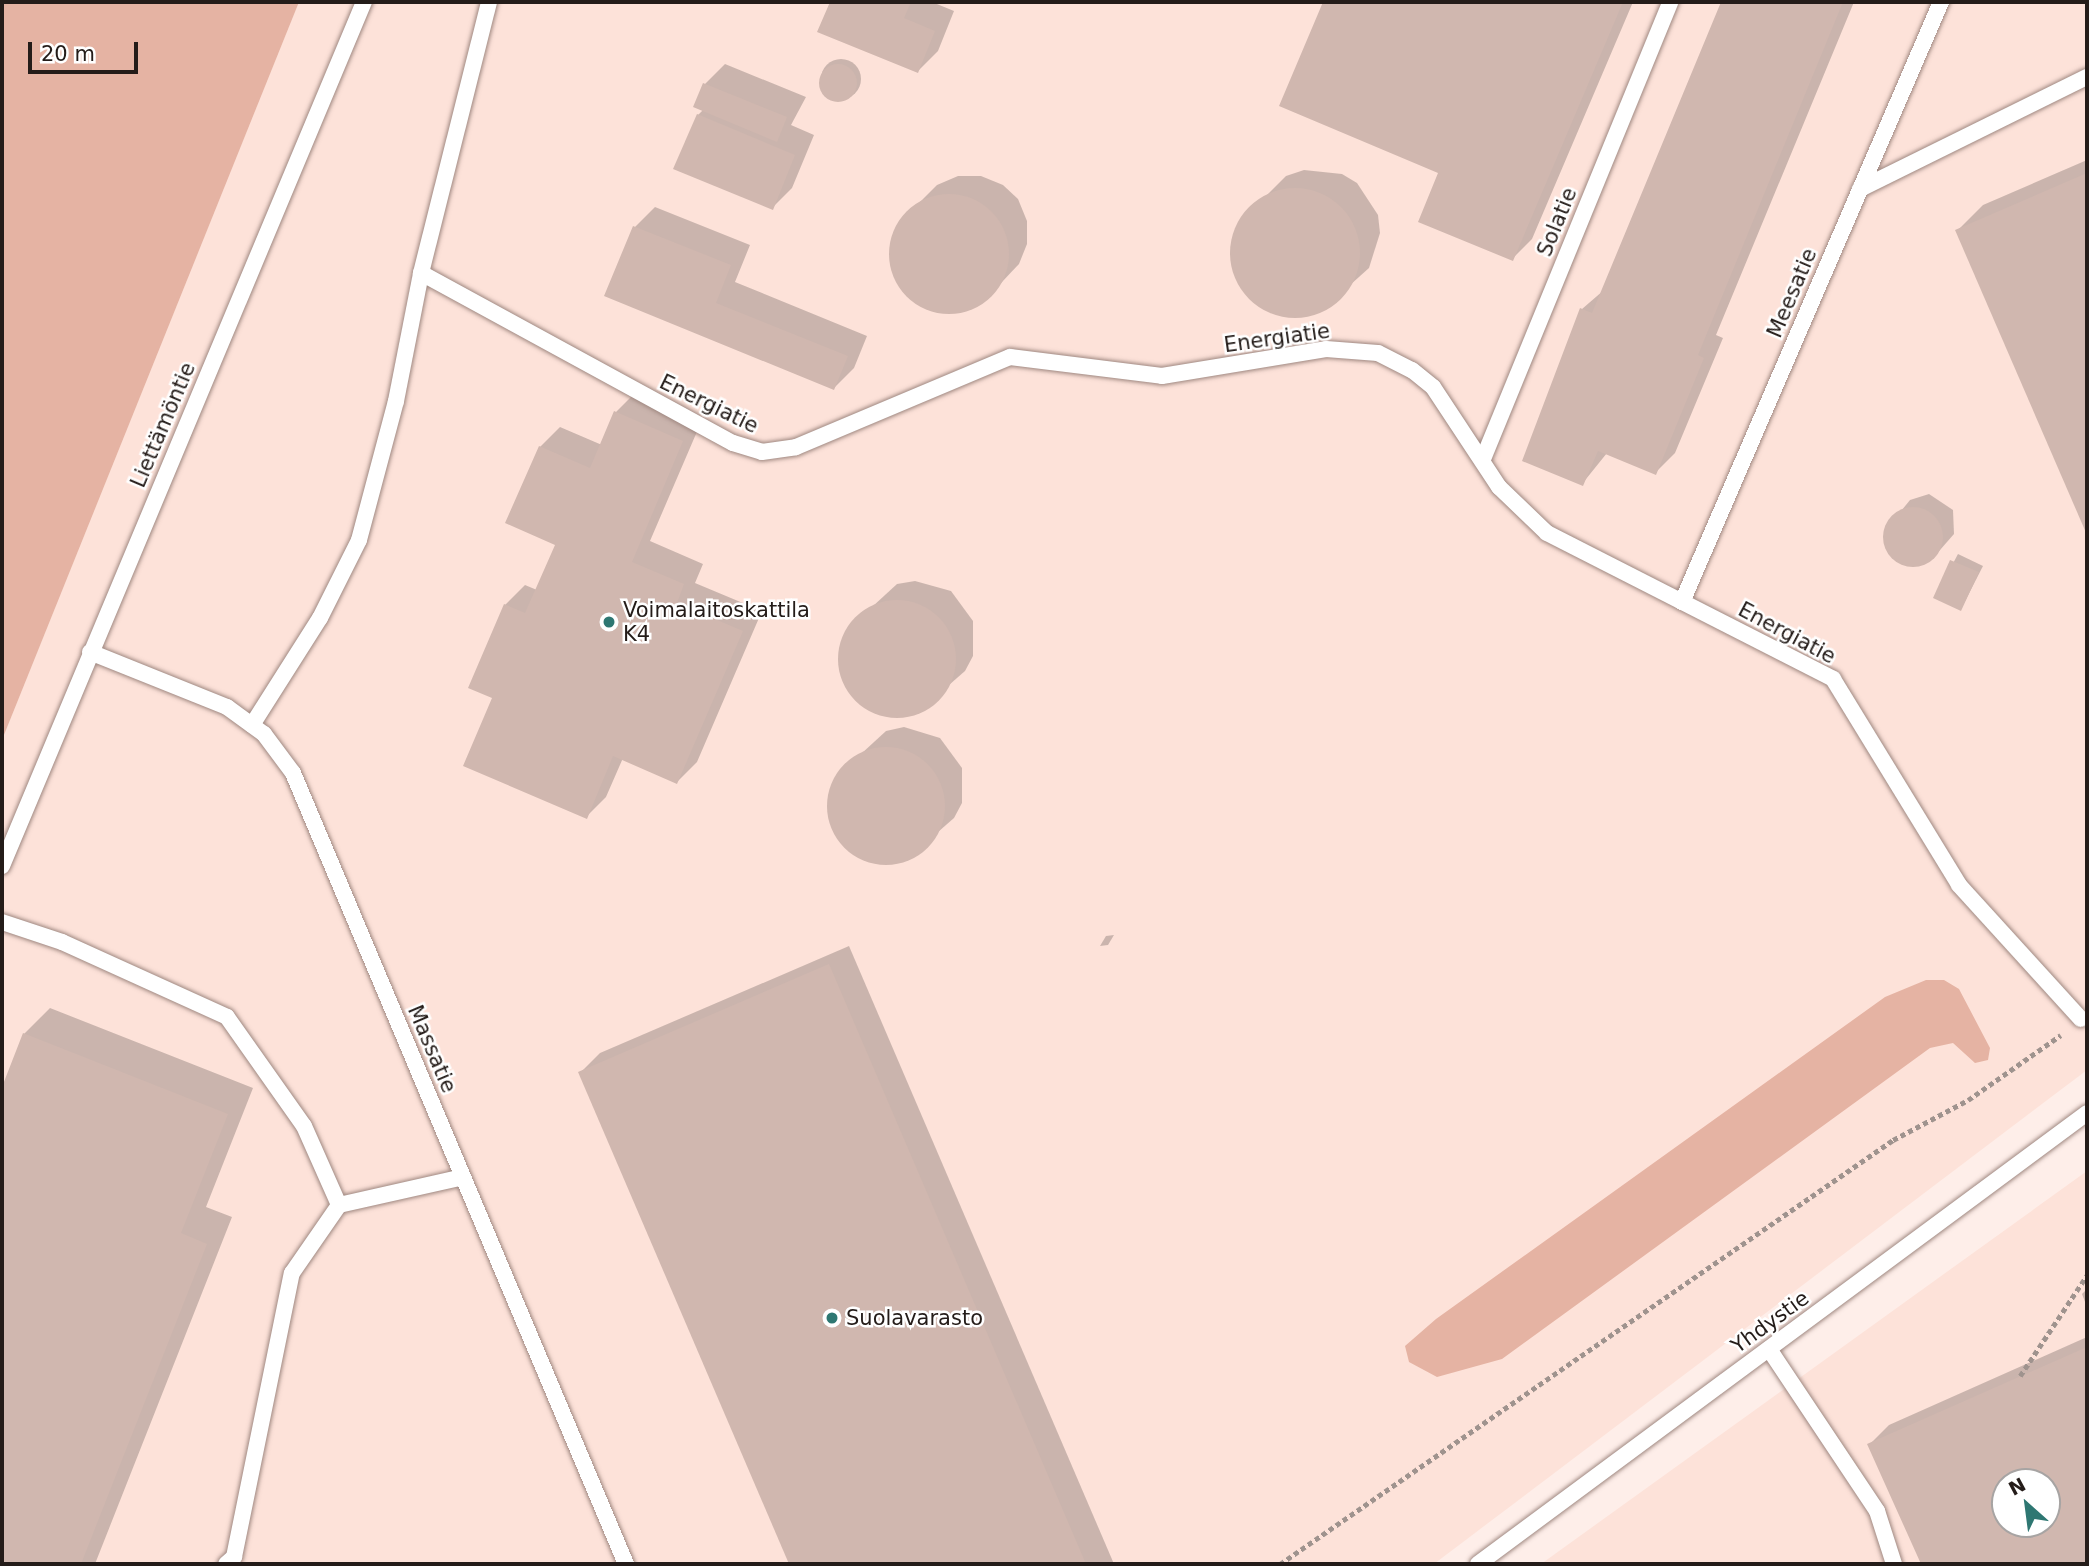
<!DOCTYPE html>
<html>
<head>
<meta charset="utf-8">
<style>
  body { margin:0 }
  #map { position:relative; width:2089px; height:1566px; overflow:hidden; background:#feeee9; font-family:"DejaVu Sans",sans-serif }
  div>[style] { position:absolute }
  .built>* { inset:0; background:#fde2d9 }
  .water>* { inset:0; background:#e5b3a3 }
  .shadow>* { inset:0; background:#0003 }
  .round { border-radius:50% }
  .building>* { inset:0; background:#d0b7af }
  .path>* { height:4.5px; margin-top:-2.25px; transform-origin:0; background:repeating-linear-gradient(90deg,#9f938e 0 5px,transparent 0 8.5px) }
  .roads { filter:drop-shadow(0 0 2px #9f8881) drop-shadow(0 0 2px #9f8881) }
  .service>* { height:16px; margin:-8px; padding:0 8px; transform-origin:8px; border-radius:8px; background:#fff }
  .dots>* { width:19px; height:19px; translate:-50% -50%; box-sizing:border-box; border:4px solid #fff; border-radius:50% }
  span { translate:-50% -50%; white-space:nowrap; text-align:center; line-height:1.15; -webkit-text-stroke:5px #fff; paint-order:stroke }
  .street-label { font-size:21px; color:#241c19 }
  .poi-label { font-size:21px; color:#241c19 }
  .left { translate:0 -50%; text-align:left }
  .frame { position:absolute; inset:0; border:4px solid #241c19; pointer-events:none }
  .north { position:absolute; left:1991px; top:1468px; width:70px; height:70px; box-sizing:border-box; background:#fff; border:2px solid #a7a4a3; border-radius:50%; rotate:332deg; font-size:19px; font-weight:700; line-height:28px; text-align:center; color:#241c19 }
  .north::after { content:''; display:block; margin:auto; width:24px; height:32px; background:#2e7772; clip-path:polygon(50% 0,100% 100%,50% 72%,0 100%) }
  .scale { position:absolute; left:28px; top:42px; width:110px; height:32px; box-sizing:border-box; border:4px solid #241c19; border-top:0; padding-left:9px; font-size:21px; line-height:24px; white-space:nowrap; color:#241c19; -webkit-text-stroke:5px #fff; paint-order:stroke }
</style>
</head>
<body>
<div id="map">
  <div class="built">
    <i style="clip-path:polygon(299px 2px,2087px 2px,2087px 1070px,1434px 1564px,2px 1564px,2px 740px)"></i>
    <i style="clip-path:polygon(evenodd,2087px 1171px,2087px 1564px,1541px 1564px,2087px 1171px,2005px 1482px,2047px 1482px,2047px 1524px,2005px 1524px,2005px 1482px)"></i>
  </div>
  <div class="water">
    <i style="clip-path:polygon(2px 2px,299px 2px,2px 740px)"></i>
    <i style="clip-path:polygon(1926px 980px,1944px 980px,1959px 989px,1990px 1048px,1988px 1060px,1975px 1063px,1953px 1043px,1930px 1048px,1502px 1359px,1437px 1377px,1409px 1362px,1405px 1346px,1436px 1319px,1885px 997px)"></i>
  </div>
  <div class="shadow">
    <i style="clip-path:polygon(831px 2px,932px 2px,954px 11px,938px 51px,918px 71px,820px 31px)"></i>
    <i style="clip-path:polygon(1325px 2px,1633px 2px,1532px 239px,1512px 259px,1440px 172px,1281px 105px)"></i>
    <i style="clip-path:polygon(1723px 2px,1854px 2px,1716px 335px,1723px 338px,1675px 453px,1655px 473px,1607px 453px,1582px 484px,1582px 309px,1604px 290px)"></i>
    <i class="round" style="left:821px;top:59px;width:40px;height:40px"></i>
    <i style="clip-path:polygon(725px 64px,806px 97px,791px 125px,814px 135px,792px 188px,772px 208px,698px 115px,703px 110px,705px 84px)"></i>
    <i style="clip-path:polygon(2087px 160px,2087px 531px,1957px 231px,1983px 205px)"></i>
    <i style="clip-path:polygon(1304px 170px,1342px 174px,1357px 183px,1378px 215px,1380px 233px,1369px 268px,1320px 312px,1303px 317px,1270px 312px,1244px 291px,1236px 276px,1233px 241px,1239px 223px,1286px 176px)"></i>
    <i style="clip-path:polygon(958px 176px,981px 176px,1003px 185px,1018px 199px,1027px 221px,1027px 244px,1019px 264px,985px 300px,962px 310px,941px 311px,918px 303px,902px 287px,893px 266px,893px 238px,901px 221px,937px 185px)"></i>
    <i style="clip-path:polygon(655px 207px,750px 245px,735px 282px,867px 336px,854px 368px,834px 388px,606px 295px,635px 227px)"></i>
    <i style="clip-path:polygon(636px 392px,702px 420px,650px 541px,703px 564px,695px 583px,762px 611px,697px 762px,677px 782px,623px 758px,606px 797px,586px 817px,494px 697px,505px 605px,525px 585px,537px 590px,557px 544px,540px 447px,560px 427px,602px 445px,616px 412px)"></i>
    <i style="clip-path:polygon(1929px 494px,1953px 510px,1954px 534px,1933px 558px,1910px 566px,1889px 554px,1884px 532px,1910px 500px)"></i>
    <i style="clip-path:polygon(1958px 554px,1983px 566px,1961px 609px,1935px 597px)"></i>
    <i style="clip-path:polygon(915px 581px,951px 591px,973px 621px,973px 656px,965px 671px,917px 713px,884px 716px,868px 709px,844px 683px,839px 665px,848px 629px,897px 584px)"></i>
    <i style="clip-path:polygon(904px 727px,940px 738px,962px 768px,962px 803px,954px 818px,906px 860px,873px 862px,857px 856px,833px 830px,828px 812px,837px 776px,886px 731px)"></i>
    <i style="clip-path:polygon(1114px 935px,1108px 945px,1100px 946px,1106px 936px)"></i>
    <i style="clip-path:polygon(849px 946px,1114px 1564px,791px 1564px,580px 1073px,600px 1053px)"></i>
    <i style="clip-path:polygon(50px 1008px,253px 1088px,206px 1207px,232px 1217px,95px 1564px,2px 1564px,2px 1091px,24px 1034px)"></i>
    <i style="clip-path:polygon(2087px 1289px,2087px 1307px,2082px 1294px)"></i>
    <i style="clip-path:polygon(evenodd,2087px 1337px,2087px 1564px,1923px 1564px,1869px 1445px,1889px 1425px,2087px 1337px,2005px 1482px,2047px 1482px,2047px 1524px,2005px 1524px,2005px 1482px)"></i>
  </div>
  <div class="building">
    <i style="clip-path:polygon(830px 2px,911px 2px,904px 18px,935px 31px,918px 73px,817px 32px)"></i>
    <i style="clip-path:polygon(1323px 2px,1623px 2px,1513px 261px,1418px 222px,1438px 173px,1279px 106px)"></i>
    <i style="clip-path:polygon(1721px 2px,1843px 2px,1698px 355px,1704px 358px,1656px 475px,1598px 451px,1583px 486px,1522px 461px,1580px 308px,1592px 313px)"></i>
    <i class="round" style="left:819px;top:64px;width:38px;height:38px"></i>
    <i style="clip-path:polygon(703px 83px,787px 117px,777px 142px,693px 107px)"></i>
    <i style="clip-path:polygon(697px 114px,795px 155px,773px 210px,673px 169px)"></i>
    <i style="clip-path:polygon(2087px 173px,2087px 535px,1955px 230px)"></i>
    <i class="round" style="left:1230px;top:188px;width:130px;height:130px"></i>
    <i class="round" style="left:889px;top:194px;width:120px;height:120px"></i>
    <i style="clip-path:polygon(633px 226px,731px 265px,716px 303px,848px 356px,834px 390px,604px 296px)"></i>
    <i style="clip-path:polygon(614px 411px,683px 441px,632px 562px,684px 584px,677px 603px,743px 631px,677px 784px,613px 756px,587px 819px,463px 766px,492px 698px,468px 688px,504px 604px,525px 613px,555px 545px,505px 523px,539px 446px,590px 468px)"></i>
    <i class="round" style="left:1883px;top:507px;width:60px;height:60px"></i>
    <i style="clip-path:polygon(1950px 560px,1979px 572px,1961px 611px,1933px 598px)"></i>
    <i class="round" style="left:838px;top:600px;width:118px;height:118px"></i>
    <i class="round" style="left:827px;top:747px;width:118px;height:118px"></i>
    <i style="clip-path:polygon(829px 964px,1086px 1564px,789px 1564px,578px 1072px)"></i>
    <i style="clip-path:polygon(23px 1033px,228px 1114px,181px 1233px,207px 1244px,81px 1564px,2px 1564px,2px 1087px)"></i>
    <i style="clip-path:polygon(evenodd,2087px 1347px,2087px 1564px,1921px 1564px,1867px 1444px,2087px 1347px,2005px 1482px,2047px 1482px,2047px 1524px,2005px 1524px,2005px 1482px)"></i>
  </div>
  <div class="path">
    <i style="left:2020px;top:1376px;width:121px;rotate:-56.4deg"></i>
    <i style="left:1280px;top:1564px;width:745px;rotate:-34.67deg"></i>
    <i style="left:1893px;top:1140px;width:85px;rotate:-28.1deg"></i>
    <i style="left:1968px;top:1100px;width:113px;rotate:-35deg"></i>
  </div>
  <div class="roads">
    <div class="service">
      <i style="left:1860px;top:189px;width:253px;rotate:-26.3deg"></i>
      <i style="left:421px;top:273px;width:355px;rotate:28.6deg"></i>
      <i style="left:733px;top:443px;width:30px;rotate:17deg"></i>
      <i style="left:762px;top:452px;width:34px;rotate:-8deg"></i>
      <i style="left:796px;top:447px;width:232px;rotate:-22.8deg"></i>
      <i style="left:1010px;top:357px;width:153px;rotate:7.1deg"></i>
      <i style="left:1162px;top:376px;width:166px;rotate:-9.3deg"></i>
      <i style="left:1326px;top:349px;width:52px;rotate:4.4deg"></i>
      <i style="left:1378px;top:353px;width:38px;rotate:27deg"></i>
      <i style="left:1412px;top:370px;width:27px;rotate:39deg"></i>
      <i style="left:1433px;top:387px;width:120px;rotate:56.6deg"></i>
      <i style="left:1499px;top:487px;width:66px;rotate:43.8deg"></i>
      <i style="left:1547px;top:533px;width:321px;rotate:27deg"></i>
      <i style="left:1833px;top:679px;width:241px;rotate:58.5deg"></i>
      <i style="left:1959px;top:885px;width:181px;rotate:47.7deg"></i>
      <i style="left:1483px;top:459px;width:494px;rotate:-67.7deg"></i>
      <i style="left:1682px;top:602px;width:654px;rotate:-66.65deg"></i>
      <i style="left:90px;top:652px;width:148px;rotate:21.9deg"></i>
      <i style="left:227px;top:707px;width:46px;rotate:36.1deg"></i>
      <i style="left:264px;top:734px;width:49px;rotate:53.4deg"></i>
      <i style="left:293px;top:773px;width:858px;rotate:67.17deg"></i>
      <i style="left:252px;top:725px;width:127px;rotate:-57.6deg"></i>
      <i style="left:320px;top:618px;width:87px;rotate:-63.4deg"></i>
      <i style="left:359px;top:540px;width:144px;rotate:-75.1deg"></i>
      <i style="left:396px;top:401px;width:130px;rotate:-78.9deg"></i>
      <i style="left:421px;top:273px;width:279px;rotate:-75.9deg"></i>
      <i style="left:2px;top:866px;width:937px;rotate:-67.27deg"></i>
      <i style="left:2px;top:922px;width:63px;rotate:18.4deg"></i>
      <i style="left:62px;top:942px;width:181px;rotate:24.4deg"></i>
      <i style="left:227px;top:1017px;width:133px;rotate:54.8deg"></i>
      <i style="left:304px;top:1126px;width:86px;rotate:66.1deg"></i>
      <i style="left:1769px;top:1349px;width:195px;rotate:56.3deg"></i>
      <i style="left:1877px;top:1511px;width:56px;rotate:72.2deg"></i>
      <i style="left:226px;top:1564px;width:11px;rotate:-41deg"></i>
      <i style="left:234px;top:1557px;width:290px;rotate:-78.5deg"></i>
      <i style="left:292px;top:1273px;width:83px;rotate:-55.3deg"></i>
      <i style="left:339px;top:1205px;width:127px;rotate:-12.7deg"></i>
      <i style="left:1478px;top:1564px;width:758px;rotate:-36.52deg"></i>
    </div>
  </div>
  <div class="dots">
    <i style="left:609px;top:622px;background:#2e7772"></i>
    <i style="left:832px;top:1318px;background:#2e7772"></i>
  </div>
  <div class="street-label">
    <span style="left:1557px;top:222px;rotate:-68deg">Solatie</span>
    <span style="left:1792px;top:293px;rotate:-67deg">Meesatie</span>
    <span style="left:1277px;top:338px;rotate:-8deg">Energiatie</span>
    <span style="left:709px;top:404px;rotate:26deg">Energiatie</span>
    <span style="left:163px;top:425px;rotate:-67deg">Liettämöntie</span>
    <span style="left:1787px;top:633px;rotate:28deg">Energiatie</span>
    <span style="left:432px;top:1049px;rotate:67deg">Massatie</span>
    <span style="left:1770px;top:1322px;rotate:-36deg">Yhdystie</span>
  </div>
  <div class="poi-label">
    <span class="left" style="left:623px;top:622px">Voimalaitoskattila<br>K4</span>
    <span class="left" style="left:846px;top:1318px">Suolavarasto</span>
  </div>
  <div class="frame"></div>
  <div class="north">N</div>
  <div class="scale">20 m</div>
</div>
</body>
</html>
